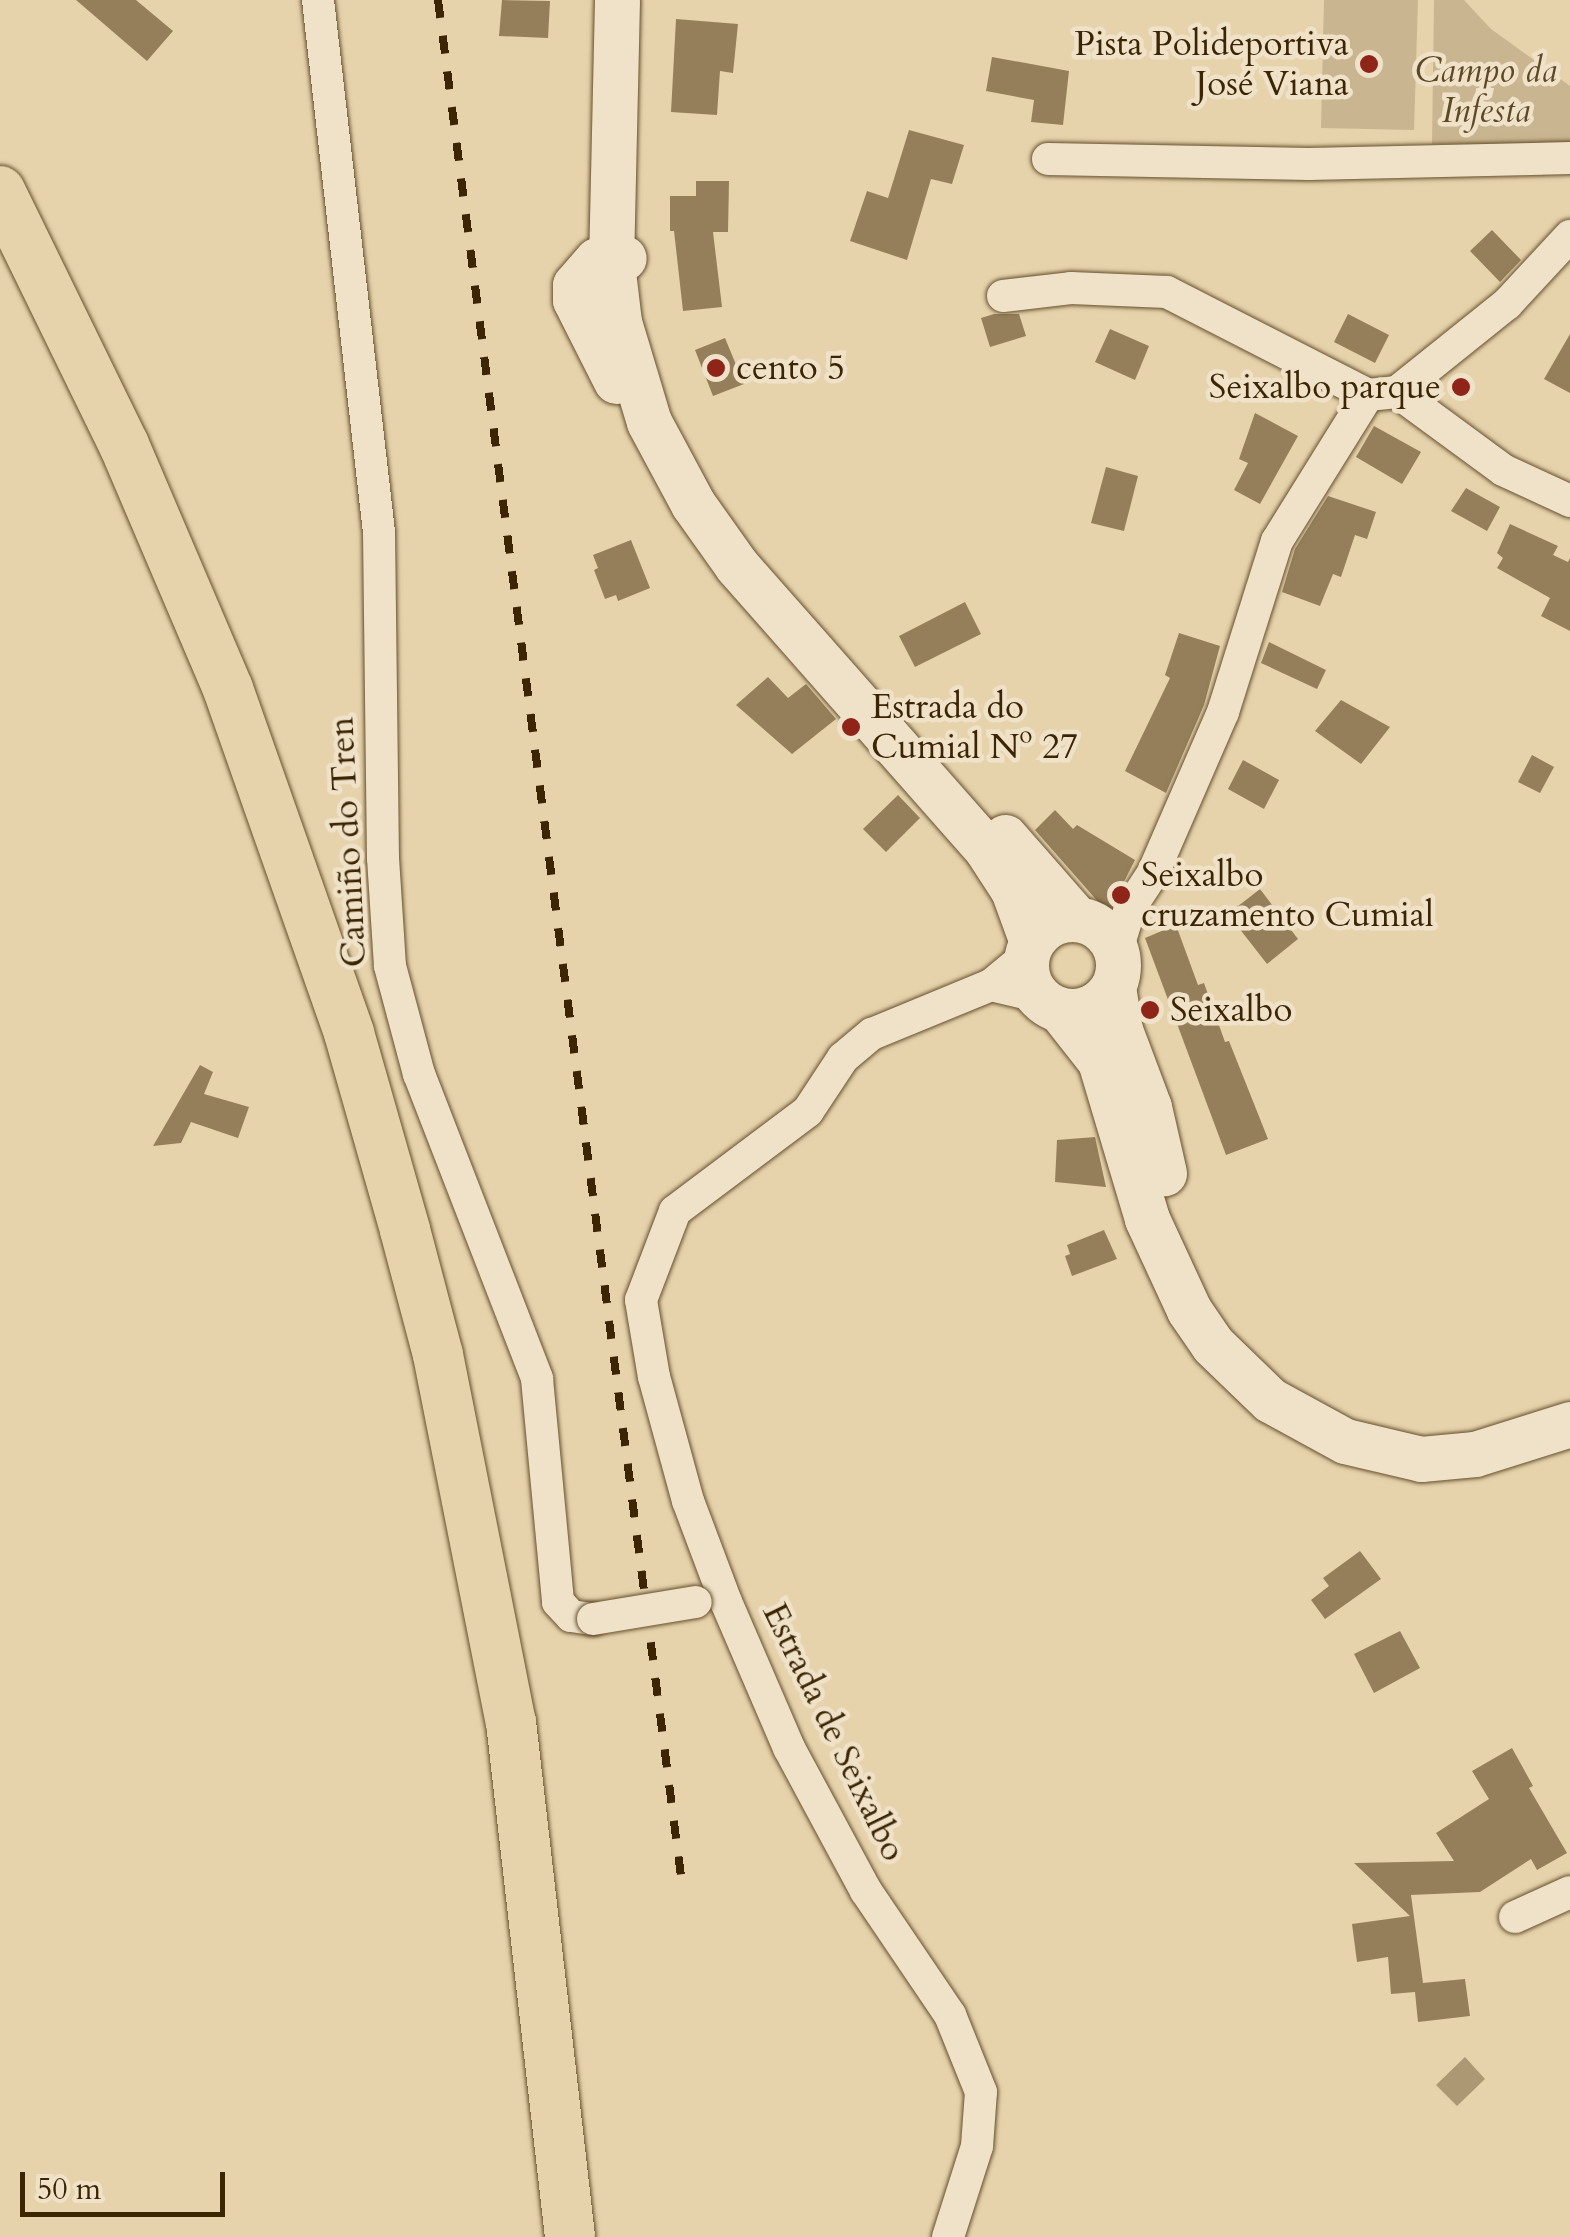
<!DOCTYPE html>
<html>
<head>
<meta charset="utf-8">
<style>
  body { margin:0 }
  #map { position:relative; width:1570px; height:2237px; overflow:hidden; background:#e6d3ac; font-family:Cardo,serif }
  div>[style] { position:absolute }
  .green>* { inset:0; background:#c9b58f }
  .water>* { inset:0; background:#ac9872 }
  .building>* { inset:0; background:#947f5a }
  .roads { filter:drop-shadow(0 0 2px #66502c) drop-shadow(0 0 2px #66502c) }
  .street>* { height:32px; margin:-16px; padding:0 16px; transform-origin:16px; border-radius:16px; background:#efe2c9 }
  .secondary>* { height:45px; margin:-22.5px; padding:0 22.5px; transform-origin:22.5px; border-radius:22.5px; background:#efe2c9 }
  .secondary>.ring { margin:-22.5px; padding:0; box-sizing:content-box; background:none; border:45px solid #efe2c9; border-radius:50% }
  .primary>* { height:50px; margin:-25px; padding:0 25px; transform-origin:25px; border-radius:25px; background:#e6d3ac }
  .rail>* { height:8px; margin-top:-4px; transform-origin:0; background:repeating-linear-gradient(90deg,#3b2502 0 18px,transparent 0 36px) }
  .bridges { filter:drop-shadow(0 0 2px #66502c) drop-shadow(0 0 2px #66502c) }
  .street-bridge>* { height:32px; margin:-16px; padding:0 16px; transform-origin:16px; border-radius:16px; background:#efe2c9 }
  .dots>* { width:28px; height:28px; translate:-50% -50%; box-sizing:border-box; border:5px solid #efe2c9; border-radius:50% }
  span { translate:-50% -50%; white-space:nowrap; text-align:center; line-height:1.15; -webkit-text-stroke:9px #efe2c9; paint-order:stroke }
  .poi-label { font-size:35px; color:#3b2502 }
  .right { translate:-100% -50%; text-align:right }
  .left { translate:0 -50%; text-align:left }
  .park-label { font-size:35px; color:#5e4925; font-style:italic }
  .street-label { font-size:35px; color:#3b2502 }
  .scale { position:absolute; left:20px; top:2172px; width:205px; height:45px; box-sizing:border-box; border:5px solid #3b2502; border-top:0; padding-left:12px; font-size:30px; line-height:35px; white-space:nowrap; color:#3b2502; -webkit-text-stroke:8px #efe2c9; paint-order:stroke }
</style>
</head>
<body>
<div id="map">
  <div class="green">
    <i style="clip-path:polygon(1324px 0,1418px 0,1414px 130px,1321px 128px)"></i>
    <i style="clip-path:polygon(1434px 0,1464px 0,1491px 29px,1570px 86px,1570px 147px,1432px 144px)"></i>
  </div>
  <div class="water">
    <i style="clip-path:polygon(1465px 2057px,1485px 2079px,1457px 2106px,1436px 2085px)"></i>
  </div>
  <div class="building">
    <i style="clip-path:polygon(76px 0,136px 0,173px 31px,147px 61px)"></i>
    <i style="clip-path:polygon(502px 0,550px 1px,548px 38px,499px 36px)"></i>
    <i style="clip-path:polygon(676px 19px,738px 24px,733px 73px,720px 71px,717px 115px,671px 112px)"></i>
    <i style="clip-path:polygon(992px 57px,1069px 71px,1063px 125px,1031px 122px,1034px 100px,986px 91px)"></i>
    <i style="clip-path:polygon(909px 130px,964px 145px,952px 184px,931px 179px,907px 260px,850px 241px,867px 191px,888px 198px)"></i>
    <i style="clip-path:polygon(696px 181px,729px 181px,728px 232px,713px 232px,722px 307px,683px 311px,674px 231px,670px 231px,670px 196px,696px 196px)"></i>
    <i style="clip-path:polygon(1492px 230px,1521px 260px,1500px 282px,1470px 251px)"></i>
    <i style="clip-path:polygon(994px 314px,1019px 314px,1026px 336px,990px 347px,981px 318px)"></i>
    <i style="clip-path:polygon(1348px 314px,1389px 335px,1375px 363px,1334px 342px)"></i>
    <i style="clip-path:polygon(1110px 329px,1149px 346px,1135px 380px,1095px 362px)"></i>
    <i style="clip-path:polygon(1570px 334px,1570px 393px,1544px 379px)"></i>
    <i style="clip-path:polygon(725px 338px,744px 384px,713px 396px,695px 350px)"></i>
    <i style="clip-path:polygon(1255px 413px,1298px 436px,1260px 504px,1234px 490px,1248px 463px,1239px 459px)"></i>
    <i style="clip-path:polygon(1374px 426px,1421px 452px,1402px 484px,1356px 457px)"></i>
    <i style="clip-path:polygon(1106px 467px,1138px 476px,1124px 531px,1091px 523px)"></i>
    <i style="clip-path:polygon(1466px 488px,1500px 507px,1487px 531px,1451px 511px)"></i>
    <i style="clip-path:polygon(1328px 496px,1376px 512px,1367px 539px,1355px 535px,1341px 577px,1333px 574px,1320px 606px,1282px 592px,1295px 549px)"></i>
    <i style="clip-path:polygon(1510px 524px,1558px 546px,1553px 555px,1568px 562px,1570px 558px,1570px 631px,1541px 616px,1550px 598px,1497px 568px,1503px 558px,1497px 553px)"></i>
    <i style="clip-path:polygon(631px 540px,650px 588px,618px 601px,616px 595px,605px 599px,594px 570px,598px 568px,593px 555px)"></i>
    <i style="clip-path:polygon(965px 602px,981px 634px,915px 667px,899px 636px)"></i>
    <i style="clip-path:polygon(1179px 633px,1220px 646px,1204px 705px,1166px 793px,1125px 771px,1170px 678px,1165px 675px)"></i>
    <i style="clip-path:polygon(1269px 642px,1326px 670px,1317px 689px,1261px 663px)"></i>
    <i style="clip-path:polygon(768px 677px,788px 698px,806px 684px,836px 719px,792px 754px,736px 705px)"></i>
    <i style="clip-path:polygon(1341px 700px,1390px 727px,1361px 764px,1315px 731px)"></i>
    <i style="clip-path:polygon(1532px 755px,1554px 767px,1540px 793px,1518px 782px)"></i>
    <i style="clip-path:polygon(1243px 760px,1279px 780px,1264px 809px,1228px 789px)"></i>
    <i style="clip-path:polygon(898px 795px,920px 818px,886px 852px,863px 829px)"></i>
    <i style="clip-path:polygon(1055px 810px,1073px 829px,1077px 825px,1135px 860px,1108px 913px,1035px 830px)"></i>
    <i style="clip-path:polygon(1260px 889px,1298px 939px,1267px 964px,1228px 914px)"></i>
    <i style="clip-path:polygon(1176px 925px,1198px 985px,1204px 983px,1225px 1042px,1229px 1041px,1268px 1139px,1226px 1155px,1145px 938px)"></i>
    <i style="clip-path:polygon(200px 1065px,213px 1072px,204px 1094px,249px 1107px,238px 1138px,191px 1122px,181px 1143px,153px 1146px)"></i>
    <i style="clip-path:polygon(1095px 1137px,1106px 1187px,1055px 1182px,1057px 1140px)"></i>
    <i style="clip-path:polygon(1104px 1230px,1117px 1259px,1072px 1276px,1065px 1256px,1070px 1254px,1067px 1245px)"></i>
    <i style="clip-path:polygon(1360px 1551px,1381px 1579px,1325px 1619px,1311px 1600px,1329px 1586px,1323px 1578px)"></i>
    <i style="clip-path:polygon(1400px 1631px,1420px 1668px,1374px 1693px,1354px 1654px)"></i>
    <i style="clip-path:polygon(1512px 1748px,1533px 1786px,1529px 1788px,1567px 1853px,1537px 1870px,1531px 1859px,1480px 1892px,1411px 1895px,1423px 1983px,1465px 1979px,1470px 2016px,1418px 2022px,1415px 1992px,1391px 1994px,1388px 1957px,1357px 1962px,1352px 1924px,1410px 1916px,1354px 1863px,1454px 1861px,1436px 1833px,1489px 1799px,1472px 1771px)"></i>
  </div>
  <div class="roads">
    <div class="street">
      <i style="left:318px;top:0;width:535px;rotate:83.46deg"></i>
      <i style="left:379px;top:532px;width:326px;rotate:89.3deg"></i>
      <i style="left:383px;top:858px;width:108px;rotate:86.3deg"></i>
      <i style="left:390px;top:966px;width:112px;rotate:75deg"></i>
      <i style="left:419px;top:1074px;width:327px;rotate:68.8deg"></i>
      <i style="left:537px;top:1379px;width:224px;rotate:84.6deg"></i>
      <i style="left:558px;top:1602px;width:19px;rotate:47deg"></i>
      <i style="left:571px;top:1616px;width:22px;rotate:8deg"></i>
      <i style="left:1048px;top:159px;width:261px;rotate:1.1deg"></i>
      <i style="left:1309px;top:164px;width:261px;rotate:-1.3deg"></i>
      <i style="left:1003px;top:296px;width:68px;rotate:-6.7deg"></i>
      <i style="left:1071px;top:288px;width:96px;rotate:2.4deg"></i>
      <i style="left:1167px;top:292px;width:226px;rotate:27.1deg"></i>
      <i style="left:1397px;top:392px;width:132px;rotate:36.3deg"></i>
      <i style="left:1503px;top:470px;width:74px;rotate:24.8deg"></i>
      <i style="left:1117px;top:950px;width:44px;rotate:-72.8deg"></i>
      <i style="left:1130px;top:908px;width:42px;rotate:-56.7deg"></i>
      <i style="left:1153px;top:873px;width:176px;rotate:-66.5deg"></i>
      <i style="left:1223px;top:712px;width:179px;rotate:-72.5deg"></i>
      <i style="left:1277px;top:541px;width:172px;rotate:-58.1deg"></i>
      <i style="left:1368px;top:395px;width:29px;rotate:-6deg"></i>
      <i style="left:1397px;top:392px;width:141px;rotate:-38.7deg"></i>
      <i style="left:1507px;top:304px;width:93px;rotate:-47.2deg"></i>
      <i style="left:991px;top:985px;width:48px;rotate:13.2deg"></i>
      <i style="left:1515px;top:1917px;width:60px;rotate:-24.4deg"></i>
      <i style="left:948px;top:2237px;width:96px;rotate:-72.3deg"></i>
      <i style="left:977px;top:2146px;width:54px;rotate:-85.8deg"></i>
      <i style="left:981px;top:2092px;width:83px;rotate:-111.9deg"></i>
      <i style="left:950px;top:2015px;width:150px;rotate:-124.1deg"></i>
      <i style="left:866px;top:1891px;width:162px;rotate:-118.3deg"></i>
      <i style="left:789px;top:1748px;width:159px;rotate:-113.3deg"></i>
      <i style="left:726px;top:1602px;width:108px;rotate:-110.6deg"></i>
      <i style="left:688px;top:1501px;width:129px;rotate:-105.3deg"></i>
      <i style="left:654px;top:1377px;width:78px;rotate:-99.6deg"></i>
      <i style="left:641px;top:1300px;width:95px;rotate:-69.1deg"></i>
      <i style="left:675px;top:1211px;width:166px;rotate:-36.9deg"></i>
      <i style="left:808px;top:1111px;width:64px;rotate:-56.6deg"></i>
      <i style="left:843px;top:1058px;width:38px;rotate:-40deg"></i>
      <i style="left:872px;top:1034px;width:129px;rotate:-22.4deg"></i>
      <i style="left:991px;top:985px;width:45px;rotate:-39.6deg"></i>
    </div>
    <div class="secondary">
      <i style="left:617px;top:0;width:255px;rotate:91.3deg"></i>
      <i style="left:611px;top:255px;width:67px;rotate:83.2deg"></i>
      <i style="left:619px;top:322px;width:104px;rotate:73.3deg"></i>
      <i style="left:649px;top:422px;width:93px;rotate:61.8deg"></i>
      <i style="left:693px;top:504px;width:76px;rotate:54.6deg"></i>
      <i style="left:737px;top:566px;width:378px;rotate:48.6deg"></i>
      <i style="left:987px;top:850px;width:48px;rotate:57deg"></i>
      <i style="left:1013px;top:890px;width:55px;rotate:69.9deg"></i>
      <i style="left:616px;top:381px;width:91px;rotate:-116.8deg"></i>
      <i style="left:575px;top:300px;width:15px;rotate:-90deg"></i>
      <i style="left:575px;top:285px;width:33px;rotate:-49deg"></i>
      <i style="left:597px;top:260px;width:15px;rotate:-20deg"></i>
      <i style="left:611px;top:255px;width:13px;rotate:13deg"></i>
      <i style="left:1005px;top:837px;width:108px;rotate:48.8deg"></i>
      <i class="ring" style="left:1026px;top:919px;width:47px;height:47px"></i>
      <i style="left:1113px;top:987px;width:44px;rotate:80.8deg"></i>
      <i style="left:1120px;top:1030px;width:82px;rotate:69.4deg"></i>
      <i style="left:1149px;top:1107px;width:68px;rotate:77.2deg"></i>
      <i style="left:1060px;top:1010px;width:65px;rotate:51.9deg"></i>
      <i style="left:1100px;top:1061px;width:165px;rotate:73.4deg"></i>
      <i style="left:1147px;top:1219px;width:100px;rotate:65.2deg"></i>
      <i style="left:1189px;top:1310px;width:42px;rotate:55.6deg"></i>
      <i style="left:1213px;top:1345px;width:79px;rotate:44deg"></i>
      <i style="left:1270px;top:1400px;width:85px;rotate:28.7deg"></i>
      <i style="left:1345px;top:1441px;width:78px;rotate:13.3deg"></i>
      <i style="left:1421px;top:1459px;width:54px;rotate:-5.3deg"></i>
      <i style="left:1475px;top:1454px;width:100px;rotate:-17.5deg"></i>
    </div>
    <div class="primary">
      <i style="left:0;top:191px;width:283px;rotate:64deg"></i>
      <i style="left:124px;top:445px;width:265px;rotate:66.9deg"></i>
      <i style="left:228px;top:689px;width:365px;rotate:70.6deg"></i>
      <i style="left:349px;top:1033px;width:205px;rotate:74.1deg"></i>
      <i style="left:405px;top:1230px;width:129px;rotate:75.2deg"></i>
      <i style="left:438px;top:1355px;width:374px;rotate:78.8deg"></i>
      <i style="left:511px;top:1722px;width:518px;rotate:83.46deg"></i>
    </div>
  </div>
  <div class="rail">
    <i style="left:438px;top:0;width:1900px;rotate:82.62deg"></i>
  </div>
  <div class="bridges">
    <div class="street-bridge">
      <i style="left:593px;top:1619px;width:104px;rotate:-9.4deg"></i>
    </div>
  </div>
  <div class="dots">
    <i style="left:1369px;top:64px;background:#8f2418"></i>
    <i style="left:716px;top:368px;background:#8f2418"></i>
    <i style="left:1461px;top:387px;background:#8f2418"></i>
    <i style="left:851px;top:727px;background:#8f2418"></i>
    <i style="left:1121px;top:895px;background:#8f2418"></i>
    <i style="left:1150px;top:1010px;background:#8f2418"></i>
  </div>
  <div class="poi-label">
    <span class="right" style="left:1349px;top:64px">Pista Polideportiva<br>José Viana</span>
    <span class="left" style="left:736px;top:368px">cento 5</span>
    <span class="right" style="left:1441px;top:387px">Seixalbo parque</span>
    <span class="left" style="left:871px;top:727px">Estrada do<br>Cumial Nº 27</span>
    <span class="left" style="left:1141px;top:895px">Seixalbo<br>cruzamento Cumial</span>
    <span class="left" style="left:1170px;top:1010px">Seixalbo</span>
  </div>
  <div class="park-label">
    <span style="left:1486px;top:91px">Campo da<br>Infesta</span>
  </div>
  <div class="street-label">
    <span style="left:348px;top:842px;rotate:-93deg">Camiño do Tren</span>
    <span style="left:834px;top:1732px;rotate:64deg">Estrada de Seixalbo</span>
  </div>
  <div class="scale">50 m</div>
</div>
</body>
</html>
